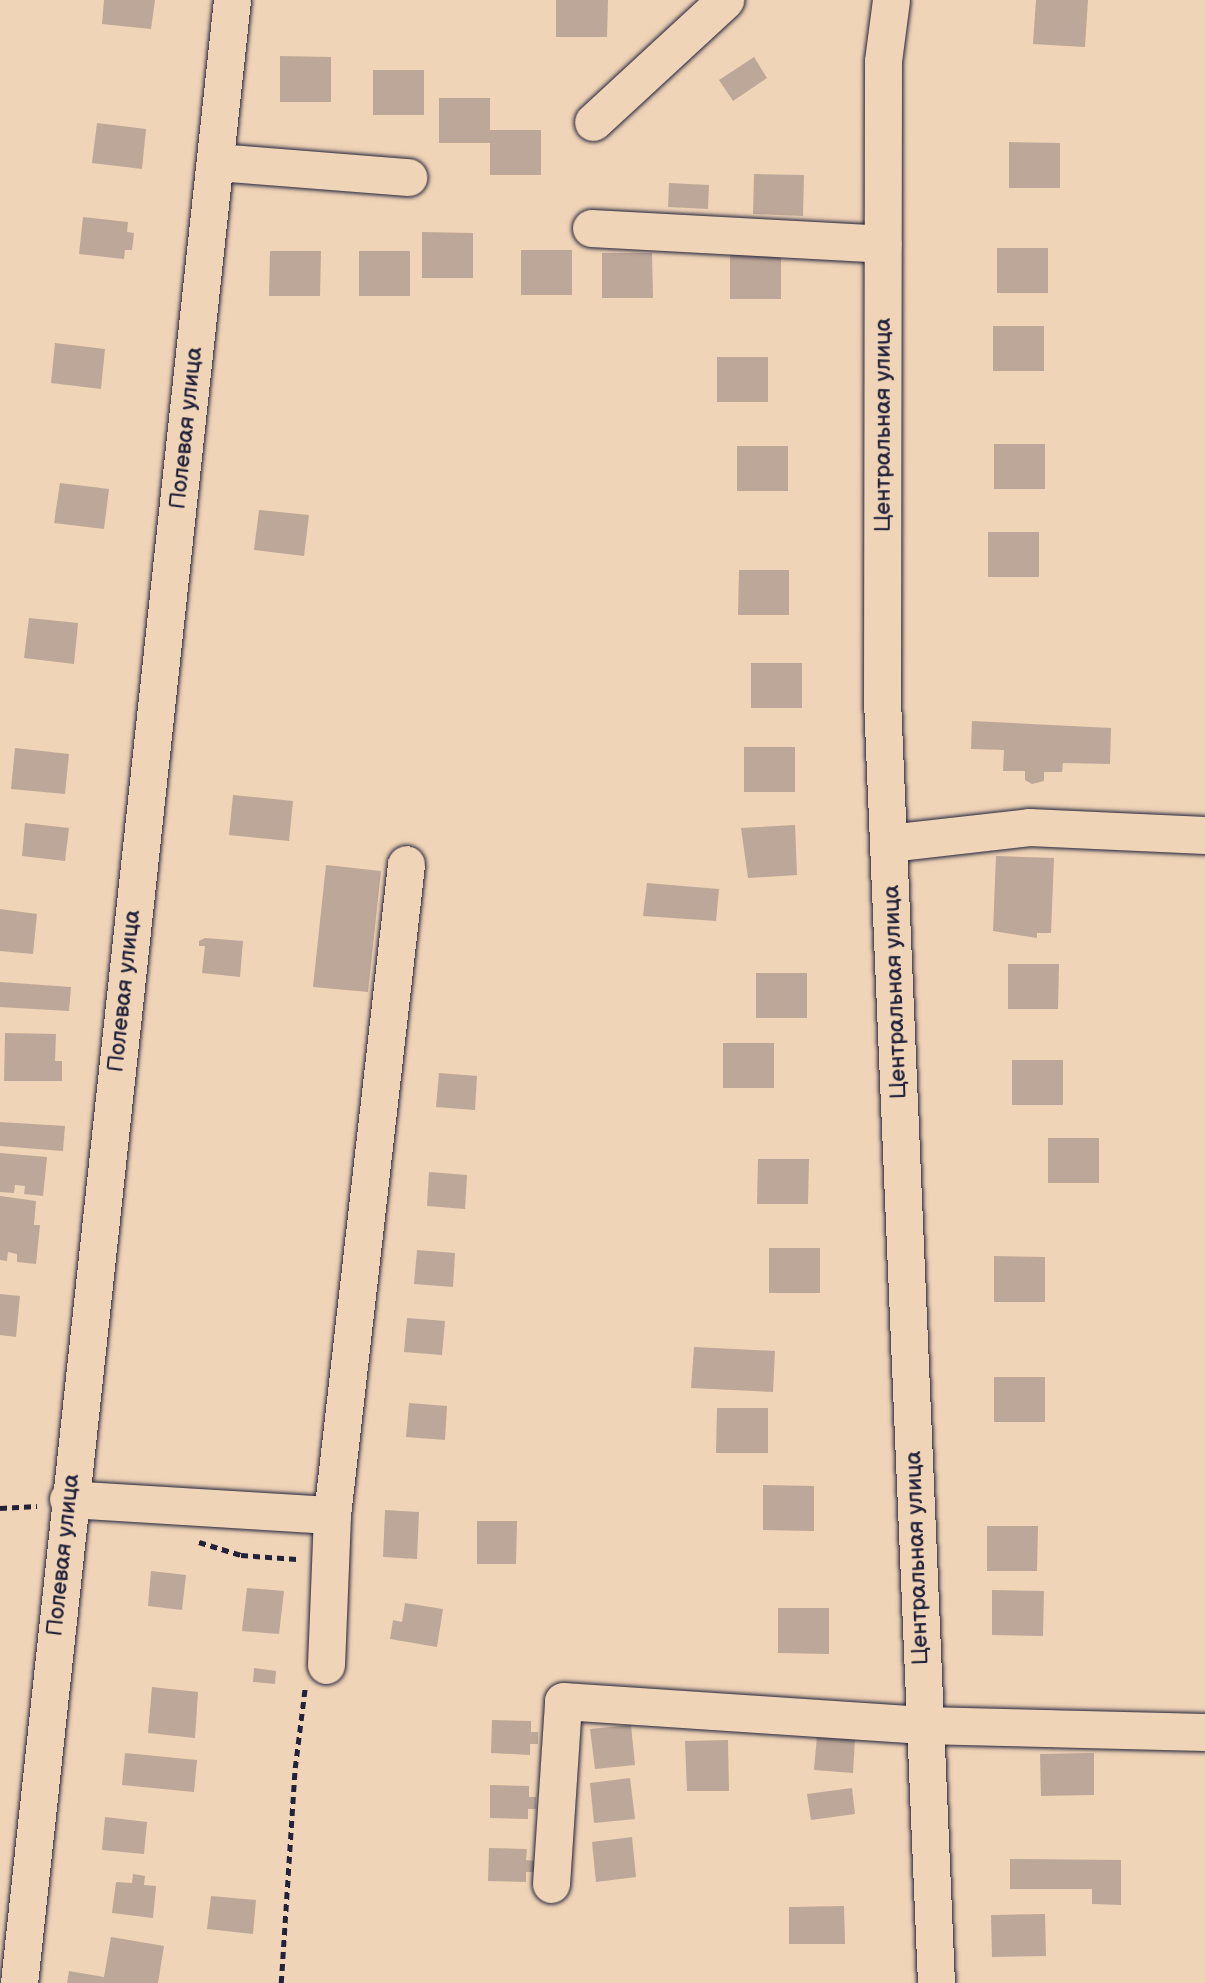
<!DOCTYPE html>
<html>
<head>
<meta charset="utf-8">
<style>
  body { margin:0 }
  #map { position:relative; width:1205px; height:1983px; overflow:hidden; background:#f0d4b7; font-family:"Balsamiq Sans",sans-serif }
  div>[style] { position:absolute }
  .building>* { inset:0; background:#bda798 }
  .path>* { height:4.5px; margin-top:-2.25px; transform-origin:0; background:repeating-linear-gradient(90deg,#22223b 0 7px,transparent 0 12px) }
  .roads { filter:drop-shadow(0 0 2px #22223b) drop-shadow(0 0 2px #22223b) }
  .minor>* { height:37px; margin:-18.5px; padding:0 18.5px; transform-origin:18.5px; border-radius:18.5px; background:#f0d4b7 }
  span { translate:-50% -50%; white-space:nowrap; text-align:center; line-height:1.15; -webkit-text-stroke:5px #f0d4b7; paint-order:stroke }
  .street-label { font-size:23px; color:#22223b }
</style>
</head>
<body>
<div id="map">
  <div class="building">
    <i style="clip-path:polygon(104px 0,155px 0,151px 29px,102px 24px)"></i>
    <i style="clip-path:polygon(556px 0,608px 0,607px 37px,556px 37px)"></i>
    <i style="clip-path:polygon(1036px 0,1088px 0,1085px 47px,1033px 44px)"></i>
    <i style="clip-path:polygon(280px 56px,331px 57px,331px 102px,280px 102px)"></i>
    <i style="clip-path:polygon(754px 57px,767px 78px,733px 101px,719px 80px)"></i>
    <i style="clip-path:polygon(373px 70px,424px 70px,424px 115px,373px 115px)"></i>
    <i style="clip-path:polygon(439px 98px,490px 98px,490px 130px,541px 130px,541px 175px,490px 175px,490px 143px,439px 143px)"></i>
    <i style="clip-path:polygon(97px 123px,146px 129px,142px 169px,92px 163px)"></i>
    <i style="clip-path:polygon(1009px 142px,1060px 143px,1060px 188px,1009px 188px)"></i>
    <i style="clip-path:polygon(754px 174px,804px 175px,803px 216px,753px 214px)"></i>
    <i style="clip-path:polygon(669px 183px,709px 185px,708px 209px,668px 207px)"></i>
    <i style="clip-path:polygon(83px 217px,128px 222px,127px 232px,134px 233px,132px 250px,125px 250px,124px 259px,79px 254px)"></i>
    <i style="clip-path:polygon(422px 232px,473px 233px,473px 278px,422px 278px)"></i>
    <i style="clip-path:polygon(997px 248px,1048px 248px,1048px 293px,997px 293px)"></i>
    <i style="clip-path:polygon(521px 250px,572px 250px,572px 295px,521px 295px)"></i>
    <i style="clip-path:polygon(270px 251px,321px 251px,320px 296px,269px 296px)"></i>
    <i style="clip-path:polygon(359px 251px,410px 251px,410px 296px,359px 296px)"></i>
    <i style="clip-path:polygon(602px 253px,652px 253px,653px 298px,602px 298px)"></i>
    <i style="clip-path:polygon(730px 254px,781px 254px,781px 299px,730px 299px)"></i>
    <i style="clip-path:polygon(993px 326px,1044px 326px,1044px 371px,993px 371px)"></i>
    <i style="clip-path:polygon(55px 343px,105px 349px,101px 389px,51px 383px)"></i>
    <i style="clip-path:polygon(717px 357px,768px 357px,768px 402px,717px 402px)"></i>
    <i style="clip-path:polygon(994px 444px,1045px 444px,1045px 489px,994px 489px)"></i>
    <i style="clip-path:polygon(737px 446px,788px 446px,788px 491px,737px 491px)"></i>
    <i style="clip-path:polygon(60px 483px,109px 489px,104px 529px,54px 523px)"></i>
    <i style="clip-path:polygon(259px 510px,309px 515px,304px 556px,254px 550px)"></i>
    <i style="clip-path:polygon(988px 532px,1039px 532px,1039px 577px,988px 577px)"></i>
    <i style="clip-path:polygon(739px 570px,789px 570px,789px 615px,738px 615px)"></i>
    <i style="clip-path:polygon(29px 618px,78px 623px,74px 664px,24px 658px)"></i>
    <i style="clip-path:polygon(751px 663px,802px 663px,802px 708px,751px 708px)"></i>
    <i style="clip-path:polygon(972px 721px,1111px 728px,1110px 764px,1063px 763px,1062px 772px,1044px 772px,1044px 781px,1032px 784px,1025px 780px,1025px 771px,1003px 771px,1004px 750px,971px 749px)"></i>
    <i style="clip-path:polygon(744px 747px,795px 747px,795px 792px,744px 792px)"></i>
    <i style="clip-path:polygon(15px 748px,69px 754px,65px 794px,11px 789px)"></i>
    <i style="clip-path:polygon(233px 795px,293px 801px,289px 841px,229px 835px)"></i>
    <i style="clip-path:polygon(25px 823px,69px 828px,65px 861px,22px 856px)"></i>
    <i style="clip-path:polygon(795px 825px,797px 875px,748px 878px,741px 828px)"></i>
    <i style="clip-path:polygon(996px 856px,1054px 858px,1051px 933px,1037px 933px,1037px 938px,993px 931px)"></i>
    <i style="clip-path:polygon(326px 865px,381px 871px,368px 992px,313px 987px)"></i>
    <i style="clip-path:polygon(647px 883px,719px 889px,716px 921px,643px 916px)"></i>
    <i style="clip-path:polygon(0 909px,37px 914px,33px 954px,0 951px)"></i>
    <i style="clip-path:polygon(205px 938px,243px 941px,240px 977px,202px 973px,205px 946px,199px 946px,199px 941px)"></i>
    <i style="clip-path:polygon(1008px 964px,1059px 964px,1058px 1009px,1008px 1009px)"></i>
    <i style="clip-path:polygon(756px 973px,807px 973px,807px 1018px,756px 1018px)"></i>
    <i style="clip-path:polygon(0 982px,71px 987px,69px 1011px,0 1007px)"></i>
    <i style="clip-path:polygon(5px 1033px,56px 1034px,55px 1061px,62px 1061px,62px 1081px,4px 1081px)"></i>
    <i style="clip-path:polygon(723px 1043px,774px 1043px,774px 1088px,723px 1088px)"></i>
    <i style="clip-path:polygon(1012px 1060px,1063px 1060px,1063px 1105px,1012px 1105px)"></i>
    <i style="clip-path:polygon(439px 1073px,477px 1076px,475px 1110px,436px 1107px)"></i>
    <i style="clip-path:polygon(0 1122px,65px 1126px,63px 1151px,0 1146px)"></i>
    <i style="clip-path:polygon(1048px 1138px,1099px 1138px,1099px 1183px,1048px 1183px)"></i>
    <i style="clip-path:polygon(0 1153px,47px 1157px,43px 1196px,24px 1194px,25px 1186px,15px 1185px,14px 1193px,0 1192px)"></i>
    <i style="clip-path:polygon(758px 1159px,809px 1159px,808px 1204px,757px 1204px)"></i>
    <i style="clip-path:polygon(429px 1172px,467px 1175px,465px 1209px,427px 1206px)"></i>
    <i style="clip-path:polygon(0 1196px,36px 1201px,34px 1225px,40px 1225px,36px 1264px,17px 1262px,17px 1254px,8px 1252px,7px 1261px,0 1260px)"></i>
    <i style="clip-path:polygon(769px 1248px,820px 1248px,820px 1293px,769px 1293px)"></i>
    <i style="clip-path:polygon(417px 1250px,455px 1253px,453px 1287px,414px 1284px)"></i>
    <i style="clip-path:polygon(994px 1256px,1045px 1257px,1045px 1302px,994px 1302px)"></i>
    <i style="clip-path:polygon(0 1294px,20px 1296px,16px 1337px,0 1335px)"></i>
    <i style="clip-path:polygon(407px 1318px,445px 1321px,442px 1355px,404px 1352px)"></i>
    <i style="clip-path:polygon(694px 1347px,775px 1351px,773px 1392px,691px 1388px)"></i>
    <i style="clip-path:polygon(994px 1377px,1045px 1377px,1045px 1422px,994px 1422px)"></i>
    <i style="clip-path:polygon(409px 1403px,447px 1406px,445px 1440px,406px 1437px)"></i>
    <i style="clip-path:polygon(717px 1408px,768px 1408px,768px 1453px,716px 1453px)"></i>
    <i style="clip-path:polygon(763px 1485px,814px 1486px,814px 1531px,763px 1530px)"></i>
    <i style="clip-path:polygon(385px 1510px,419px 1512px,417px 1559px,383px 1557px)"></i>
    <i style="clip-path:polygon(477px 1521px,517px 1521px,516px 1564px,477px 1564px)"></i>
    <i style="clip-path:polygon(987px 1526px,1038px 1526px,1037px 1571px,987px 1571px)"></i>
    <i style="clip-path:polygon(151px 1571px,186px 1575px,182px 1610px,148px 1606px)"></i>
    <i style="clip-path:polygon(247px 1588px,284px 1591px,279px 1634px,242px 1631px)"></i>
    <i style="clip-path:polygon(992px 1590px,1044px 1591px,1043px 1636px,992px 1635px)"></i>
    <i style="clip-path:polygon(405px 1603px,443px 1609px,437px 1647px,390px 1639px,393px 1620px,402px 1622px)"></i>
    <i style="clip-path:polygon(778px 1608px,829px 1608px,829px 1654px,778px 1653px)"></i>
    <i style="clip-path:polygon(254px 1668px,276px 1671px,275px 1684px,253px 1682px)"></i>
    <i style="clip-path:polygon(152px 1687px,198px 1692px,195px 1738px,148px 1733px)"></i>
    <i style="clip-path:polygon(492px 1720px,531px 1721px,531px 1732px,538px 1732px,538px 1744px,530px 1744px,530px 1755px,491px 1753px)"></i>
    <i style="clip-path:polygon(631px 1725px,635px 1765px,595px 1769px,590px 1729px)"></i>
    <i style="clip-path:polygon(817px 1736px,855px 1739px,853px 1773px,814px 1770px)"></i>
    <i style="clip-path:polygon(728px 1740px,729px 1791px,687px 1791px,685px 1741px)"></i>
    <i style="clip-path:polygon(125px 1753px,197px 1760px,194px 1792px,122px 1785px)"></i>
    <i style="clip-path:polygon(1094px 1753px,1094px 1795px,1041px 1796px,1040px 1754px)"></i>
    <i style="clip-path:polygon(630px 1778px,635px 1819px,594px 1823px,590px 1783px)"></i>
    <i style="clip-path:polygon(490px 1785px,529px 1786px,529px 1797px,536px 1797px,536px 1809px,528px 1809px,528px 1819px,490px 1818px)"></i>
    <i style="clip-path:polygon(852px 1788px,855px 1814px,811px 1820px,807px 1794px)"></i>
    <i style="clip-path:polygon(105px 1817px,147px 1822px,144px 1854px,102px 1850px)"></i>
    <i style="clip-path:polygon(632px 1837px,636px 1877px,596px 1882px,592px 1842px)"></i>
    <i style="clip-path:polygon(489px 1848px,527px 1849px,526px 1860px,534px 1861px,534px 1872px,526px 1872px,526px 1882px,488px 1881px)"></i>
    <i style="clip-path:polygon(1010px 1859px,1121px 1860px,1121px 1905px,1092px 1904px,1092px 1889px,1010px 1889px)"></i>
    <i style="clip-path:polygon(133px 1874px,145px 1876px,144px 1885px,156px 1886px,153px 1918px,112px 1913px,116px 1882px,132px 1883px)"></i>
    <i style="clip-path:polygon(211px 1896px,256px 1900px,253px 1934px,207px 1929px)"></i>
    <i style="clip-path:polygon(844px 1906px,845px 1944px,789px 1944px,789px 1907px)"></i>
    <i style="clip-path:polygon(1045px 1914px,1046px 1956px,992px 1957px,991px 1915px)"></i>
    <i style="clip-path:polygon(111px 1937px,164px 1946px,158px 1983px,67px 1983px,69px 1971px,104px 1977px)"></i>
  </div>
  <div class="path">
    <i style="left:0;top:1508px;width:37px;rotate:-3deg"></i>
    <i style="left:199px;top:1542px;width:44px;rotate:17.2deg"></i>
    <i style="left:241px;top:1555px;width:56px;rotate:4.1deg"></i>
    <i style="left:281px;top:1983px;width:215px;rotate:-86.3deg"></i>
    <i style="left:295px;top:1768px;width:81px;rotate:-82.9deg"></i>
  </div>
  <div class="roads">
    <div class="minor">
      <i style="left:891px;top:0;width:62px;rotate:97.5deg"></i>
      <i style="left:883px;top:61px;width:639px;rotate:90.09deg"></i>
      <i style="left:882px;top:700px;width:1284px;rotate:87.59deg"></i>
      <i style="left:593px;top:122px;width:180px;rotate:-42.7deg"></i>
      <i style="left:216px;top:162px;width:193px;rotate:4.5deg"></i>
      <i style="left:591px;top:228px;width:292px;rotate:3.1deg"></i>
      <i style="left:889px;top:843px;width:141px;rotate:-6.5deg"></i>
      <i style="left:1029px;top:827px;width:176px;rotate:2.6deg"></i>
      <i style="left:68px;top:1499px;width:264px;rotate:3.5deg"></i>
      <i style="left:332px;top:1515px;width:655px;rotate:-83.51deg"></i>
      <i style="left:326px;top:1665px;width:150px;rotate:-87.7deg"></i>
      <i style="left:551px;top:1884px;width:183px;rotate:-86.2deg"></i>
      <i style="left:563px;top:1701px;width:361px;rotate:3.8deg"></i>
      <i style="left:923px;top:1725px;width:282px;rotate:1.4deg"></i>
      <i style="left:19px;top:1983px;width:1994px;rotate:-83.87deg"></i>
    </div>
  </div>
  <div class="street-label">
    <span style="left:883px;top:425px;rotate:-90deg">Центральная улица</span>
    <span style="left:186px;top:428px;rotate:-84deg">Полевая улица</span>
    <span style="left:124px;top:991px;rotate:-84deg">Полевая улица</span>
    <span style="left:895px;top:992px;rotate:-92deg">Центральная улица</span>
    <span style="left:63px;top:1555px;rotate:-84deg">Полевая улица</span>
    <span style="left:917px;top:1558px;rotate:-92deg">Центральная улица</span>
  </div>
</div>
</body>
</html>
